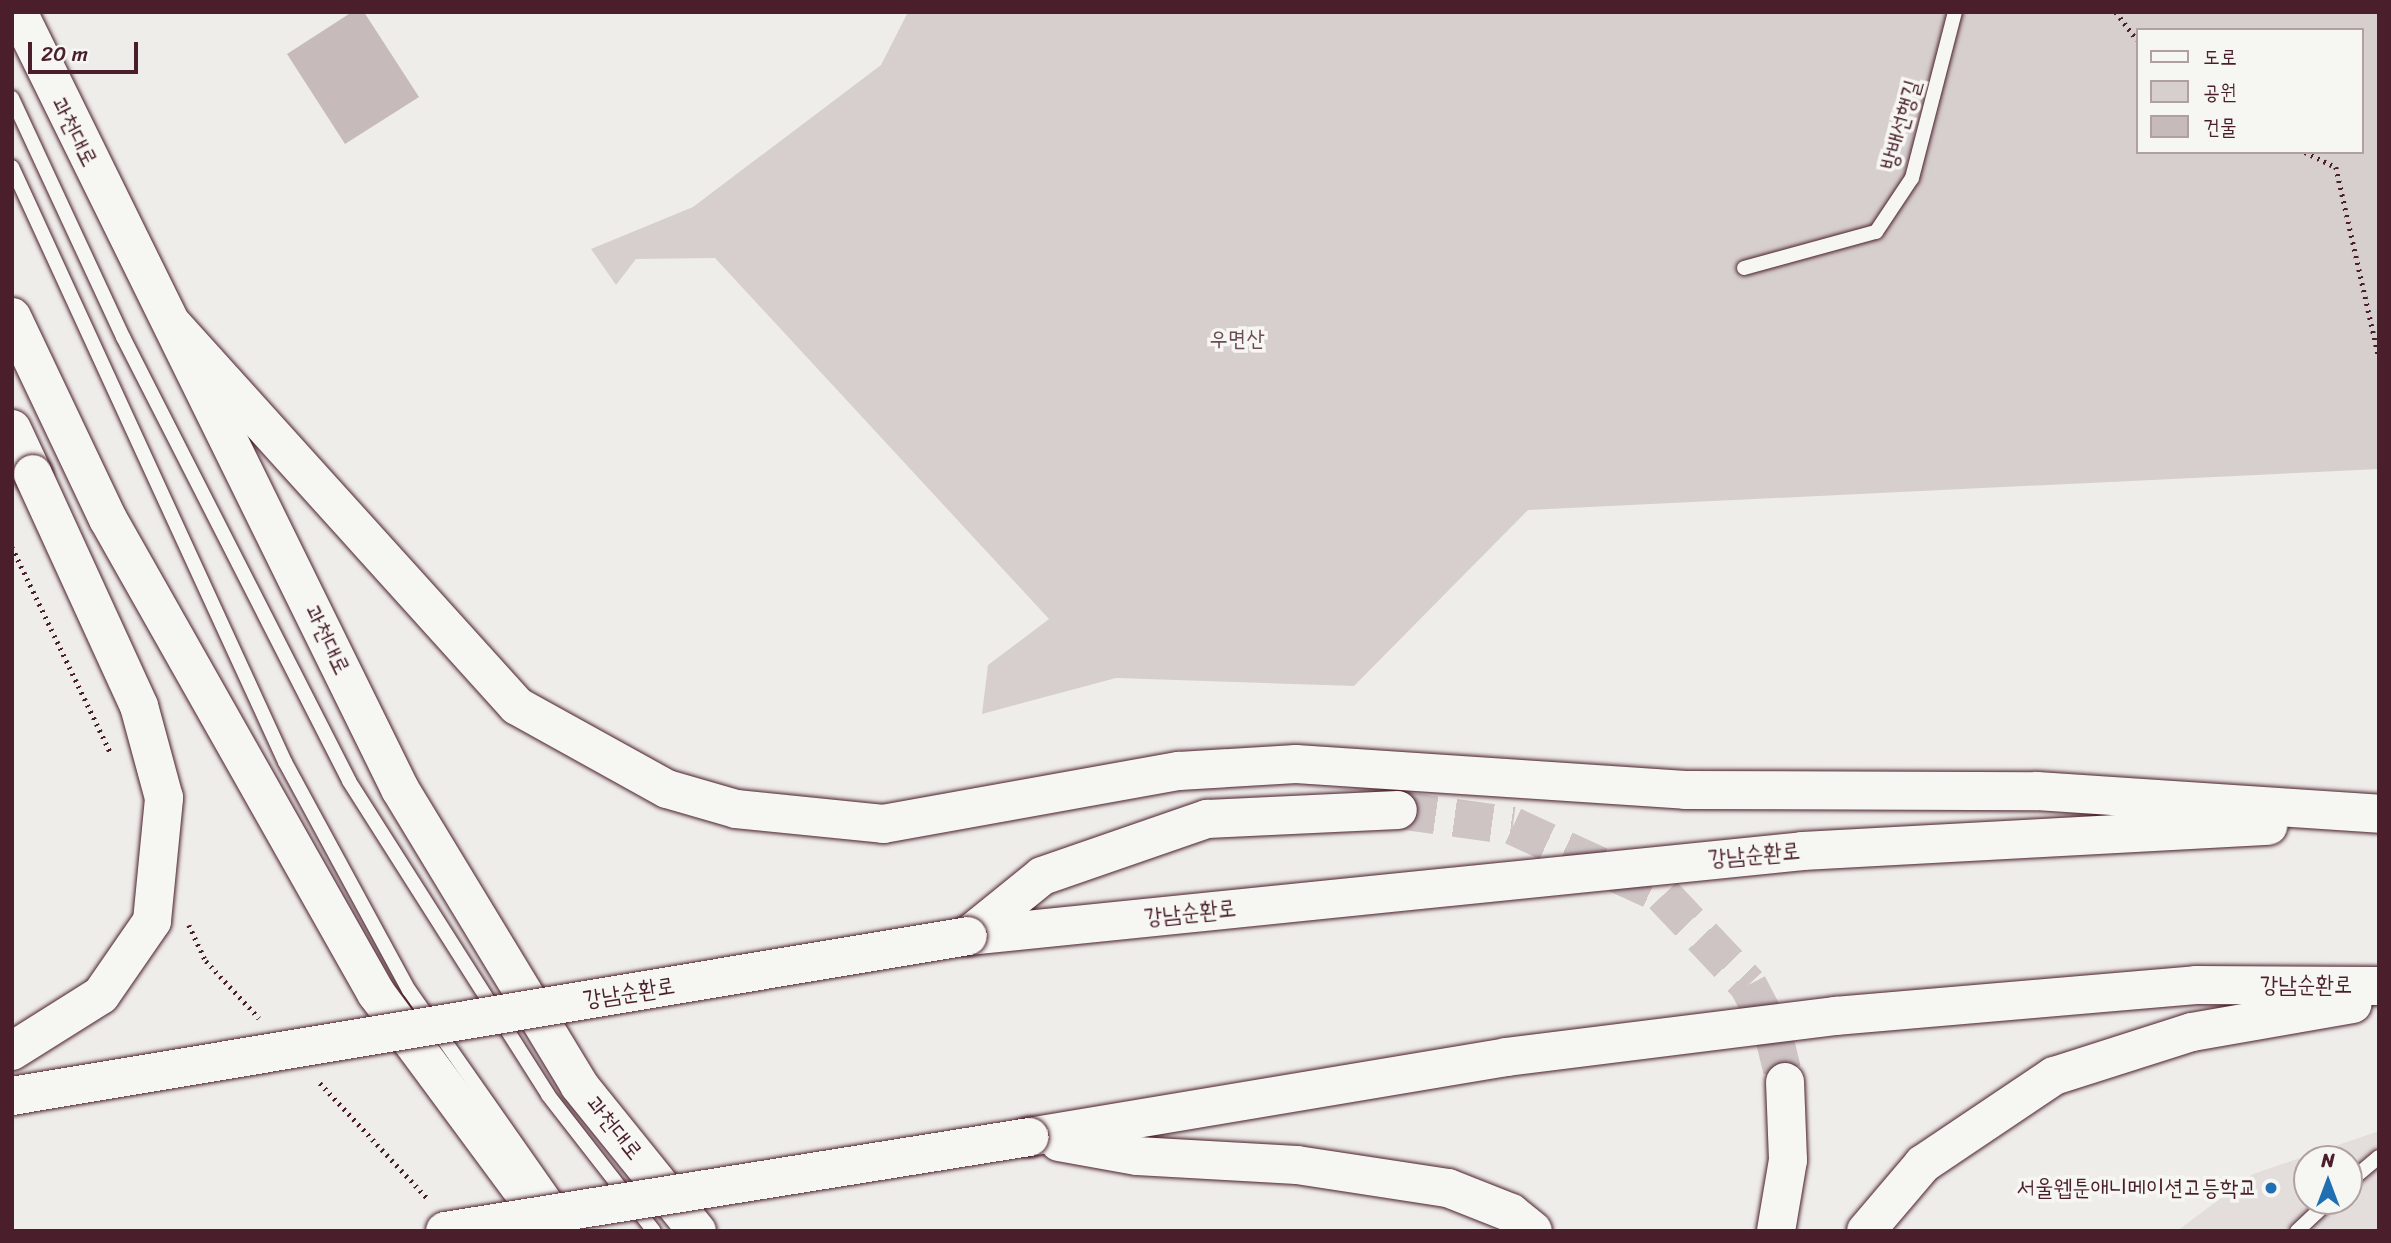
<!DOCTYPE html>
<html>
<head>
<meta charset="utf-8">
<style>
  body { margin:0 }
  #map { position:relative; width:2391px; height:1243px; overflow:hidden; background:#efedea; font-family:Sriracha,"Poor Story",sans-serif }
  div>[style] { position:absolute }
  .built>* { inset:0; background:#e3dedc }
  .green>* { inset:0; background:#d7cfce }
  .building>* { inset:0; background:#c6babb }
  .highway-tunnel>* { height:38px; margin-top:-19px; transform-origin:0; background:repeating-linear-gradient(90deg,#cec4c4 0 38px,transparent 0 57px) }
  .path>* { height:4.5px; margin-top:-2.25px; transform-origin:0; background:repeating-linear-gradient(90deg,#4a1f2b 0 2px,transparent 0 7px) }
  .roads { filter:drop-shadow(0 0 2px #4a1f2b) drop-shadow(0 0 2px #4a1f2b) }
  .lane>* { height:14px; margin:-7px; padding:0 7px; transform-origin:7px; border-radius:7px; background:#f6f6f2 }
  .primary>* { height:38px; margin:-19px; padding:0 19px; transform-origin:19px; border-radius:19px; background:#f6f6f2 }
  .highway>* { height:38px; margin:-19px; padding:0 19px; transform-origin:19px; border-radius:19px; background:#f6f6f2 }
  .bridges { filter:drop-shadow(0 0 2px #4a1f2b) drop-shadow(0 0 2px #4a1f2b) }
  .highway-bridge>* { height:38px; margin:-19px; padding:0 19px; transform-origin:19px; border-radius:19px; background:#f6f6f2 }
  .dots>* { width:19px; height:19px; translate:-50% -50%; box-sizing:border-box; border:4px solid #f6f6f2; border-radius:50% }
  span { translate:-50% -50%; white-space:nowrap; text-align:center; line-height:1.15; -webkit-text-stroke:7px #f6f6f2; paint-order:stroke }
  .street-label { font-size:23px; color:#4a1f2b }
  .park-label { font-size:23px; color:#6d4b54 }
  .poi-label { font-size:23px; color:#4a1f2b }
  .right { translate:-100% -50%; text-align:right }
  .frame { position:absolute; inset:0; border:14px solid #4a1f2b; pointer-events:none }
  .legend { position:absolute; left:2136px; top:28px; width:228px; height:126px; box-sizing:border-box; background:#f6f6f2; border:2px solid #b1a0a2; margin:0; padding:9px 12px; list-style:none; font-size:21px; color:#4a1f2b }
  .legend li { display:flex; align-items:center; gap:14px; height:35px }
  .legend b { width:35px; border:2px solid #b1a0a2 }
  .north { position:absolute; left:2293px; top:1145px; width:70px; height:70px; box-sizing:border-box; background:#f6f6f2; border:2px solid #b1a0a2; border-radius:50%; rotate:0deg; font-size:19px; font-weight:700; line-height:28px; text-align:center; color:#4a1f2b }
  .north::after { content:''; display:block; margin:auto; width:24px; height:32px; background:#1f6fb2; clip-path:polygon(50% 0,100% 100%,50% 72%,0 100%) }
  .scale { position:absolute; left:28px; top:42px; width:110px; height:32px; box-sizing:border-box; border:4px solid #4a1f2b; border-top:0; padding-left:9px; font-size:21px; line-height:24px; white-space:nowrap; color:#4a1f2b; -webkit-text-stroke:5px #f6f6f2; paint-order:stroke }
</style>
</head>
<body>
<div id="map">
  <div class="built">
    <i style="clip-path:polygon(evenodd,2379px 1131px,2379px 1231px,2177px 1231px,2253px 1174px,2379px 1131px,2307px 1159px,2349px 1159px,2349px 1201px,2307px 1201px,2307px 1159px)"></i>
  </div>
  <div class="green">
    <i style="clip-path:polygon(evenodd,908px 12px,2379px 12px,2379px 469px,1528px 510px,1354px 686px,1116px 678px,982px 714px,988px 665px,1049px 619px,715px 258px,636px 259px,616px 285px,591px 249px,693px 207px,881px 65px,908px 12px,2137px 30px,2361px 30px,2361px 152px,2137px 152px,2137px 30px)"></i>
  </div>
  <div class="building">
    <i style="clip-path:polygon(352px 12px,364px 12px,419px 97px,345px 144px,287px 54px)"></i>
  </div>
  <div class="highway-tunnel">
    <i style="left:1398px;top:810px;width:116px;rotate:7.9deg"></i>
    <i style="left:1513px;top:826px;width:165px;rotate:24.7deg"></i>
    <i style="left:1663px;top:895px;width:124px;rotate:46.6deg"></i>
    <i style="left:1748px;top:985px;width:54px;rotate:62.5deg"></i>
    <i style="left:1773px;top:1033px;width:50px;rotate:76.2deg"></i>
  </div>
  <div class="path">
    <i style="left:2116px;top:12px;width:35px;rotate:53deg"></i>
    <i style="left:2305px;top:152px;width:34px;rotate:26deg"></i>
    <i style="left:2336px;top:167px;width:196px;rotate:77.3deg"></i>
    <i style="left:12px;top:547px;width:227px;rotate:64.4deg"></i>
    <i style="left:189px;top:925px;width:40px;rotate:65deg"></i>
    <i style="left:206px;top:961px;width:78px;rotate:47.1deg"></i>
    <i style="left:320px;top:1083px;width:158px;rotate:47deg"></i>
  </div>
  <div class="roads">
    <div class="lane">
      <i style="left:12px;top:98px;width:264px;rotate:65.1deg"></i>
      <i style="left:123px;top:337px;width:498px;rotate:63deg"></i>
      <i style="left:349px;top:781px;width:372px;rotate:57.6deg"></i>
      <i style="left:548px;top:1095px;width:172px;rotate:52.1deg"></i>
      <i style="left:12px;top:167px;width:655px;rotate:65.35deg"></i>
      <i style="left:285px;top:762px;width:260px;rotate:61.5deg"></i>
      <i style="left:409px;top:990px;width:294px;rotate:55deg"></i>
      <i style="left:1744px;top:268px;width:137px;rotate:-15.3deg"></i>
      <i style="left:1876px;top:232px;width:65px;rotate:-56.3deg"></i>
      <i style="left:1912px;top:178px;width:171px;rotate:-75.5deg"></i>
      <i style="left:2349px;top:1182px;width:39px;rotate:-40deg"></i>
      <i style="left:2297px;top:1231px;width:44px;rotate:-43.2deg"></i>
    </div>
    <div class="primary">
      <i style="left:18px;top:12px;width:866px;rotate:63.82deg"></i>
      <i style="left:400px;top:789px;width:346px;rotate:58.8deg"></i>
      <i style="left:579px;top:1085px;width:188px;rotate:51.1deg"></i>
      <i style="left:12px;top:317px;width:224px;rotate:64.6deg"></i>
      <i style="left:108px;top:519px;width:545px;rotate:60.52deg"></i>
      <i style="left:376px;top:993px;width:296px;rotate:53.5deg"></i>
    </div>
    <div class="highway">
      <i style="left:173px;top:325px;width:513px;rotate:47.92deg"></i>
      <i style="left:517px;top:706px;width:171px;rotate:29deg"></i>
      <i style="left:667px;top:789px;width:72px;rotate:16.2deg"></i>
      <i style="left:736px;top:809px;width:148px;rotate:5.8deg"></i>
      <i style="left:883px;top:824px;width:301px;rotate:-10.2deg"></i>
      <i style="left:1179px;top:771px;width:117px;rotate:-3.4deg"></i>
      <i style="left:1296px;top:764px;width:390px;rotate:3.8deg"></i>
      <i style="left:1685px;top:790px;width:352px;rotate:0.2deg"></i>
      <i style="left:2037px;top:791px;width:343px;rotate:3.8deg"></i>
      <i style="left:12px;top:429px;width:50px;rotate:65deg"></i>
      <i style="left:968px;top:936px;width:839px;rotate:-5.81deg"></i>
      <i style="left:1803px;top:851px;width:466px;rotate:-3.1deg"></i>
      <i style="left:968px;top:936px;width:95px;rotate:-39deg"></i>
      <i style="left:1042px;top:876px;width:175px;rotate:-19.1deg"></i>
      <i style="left:1207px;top:819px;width:191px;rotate:-2.7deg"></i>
      <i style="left:1029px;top:1137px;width:484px;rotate:-9.5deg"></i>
      <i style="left:1506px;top:1057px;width:332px;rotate:-7.1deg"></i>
      <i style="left:1835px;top:1016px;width:362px;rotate:-4.9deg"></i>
      <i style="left:2196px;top:985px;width:183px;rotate:0.3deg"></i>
      <i style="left:1059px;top:1142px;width:79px;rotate:10.2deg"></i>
      <i style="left:1137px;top:1156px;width:160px;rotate:3.2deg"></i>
      <i style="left:1297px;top:1165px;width:153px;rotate:8.7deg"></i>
      <i style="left:1448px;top:1188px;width:68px;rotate:21.6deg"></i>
      <i style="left:1511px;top:1213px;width:28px;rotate:39deg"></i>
      <i style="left:1776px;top:1231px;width:72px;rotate:-80.4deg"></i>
      <i style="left:1788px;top:1160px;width:78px;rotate:-92.2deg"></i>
      <i style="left:1866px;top:1231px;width:88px;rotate:-49.6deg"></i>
      <i style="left:1923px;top:1164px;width:158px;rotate:-33.9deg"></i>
      <i style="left:2054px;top:1076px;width:145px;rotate:-17.7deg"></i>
      <i style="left:2192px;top:1032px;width:163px;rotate:-9.9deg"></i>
    </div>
  </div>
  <div class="bridges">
    <div class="highway-bridge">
      <i style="left:12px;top:1051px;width:105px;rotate:-32.2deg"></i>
      <i style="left:101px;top:995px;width:90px;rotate:-55.4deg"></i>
      <i style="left:152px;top:921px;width:124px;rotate:-84.4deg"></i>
      <i style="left:164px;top:798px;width:95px;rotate:-105.2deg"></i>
      <i style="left:139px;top:706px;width:255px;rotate:-114.6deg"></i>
      <i style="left:12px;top:1096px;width:969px;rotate:-9.5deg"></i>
      <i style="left:445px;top:1231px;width:592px;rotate:-9.14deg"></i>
    </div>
  </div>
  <div class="dots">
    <i style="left:2271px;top:1188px;background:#1f6fb2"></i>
  </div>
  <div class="street-label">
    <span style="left:1901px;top:125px;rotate:-74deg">방배선행길</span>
    <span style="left:74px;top:132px;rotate:63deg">과천대로</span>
    <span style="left:327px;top:640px;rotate:64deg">과천대로</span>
    <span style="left:1754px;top:855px;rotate:-5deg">강남순환로</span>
    <span style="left:1190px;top:913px;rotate:-6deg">강남순환로</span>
    <span style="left:2306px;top:985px">강남순환로</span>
    <span style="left:629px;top:993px;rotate:-9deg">강남순환로</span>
    <span style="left:614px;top:1128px;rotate:51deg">과천대로</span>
  </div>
  <div class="park-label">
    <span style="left:1237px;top:339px">우면산</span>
  </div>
  <div class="poi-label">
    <span class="right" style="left:2257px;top:1188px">서울웹툰애니메이션고등학교</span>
  </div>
  <div class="frame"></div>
  <ul class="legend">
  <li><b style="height:9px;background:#f6f6f2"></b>도로</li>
  <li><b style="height:19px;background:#d7cfce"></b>공원</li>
  <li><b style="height:19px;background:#c6babb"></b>건물</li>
  </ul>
  <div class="north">N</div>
  <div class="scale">20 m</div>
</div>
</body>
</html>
